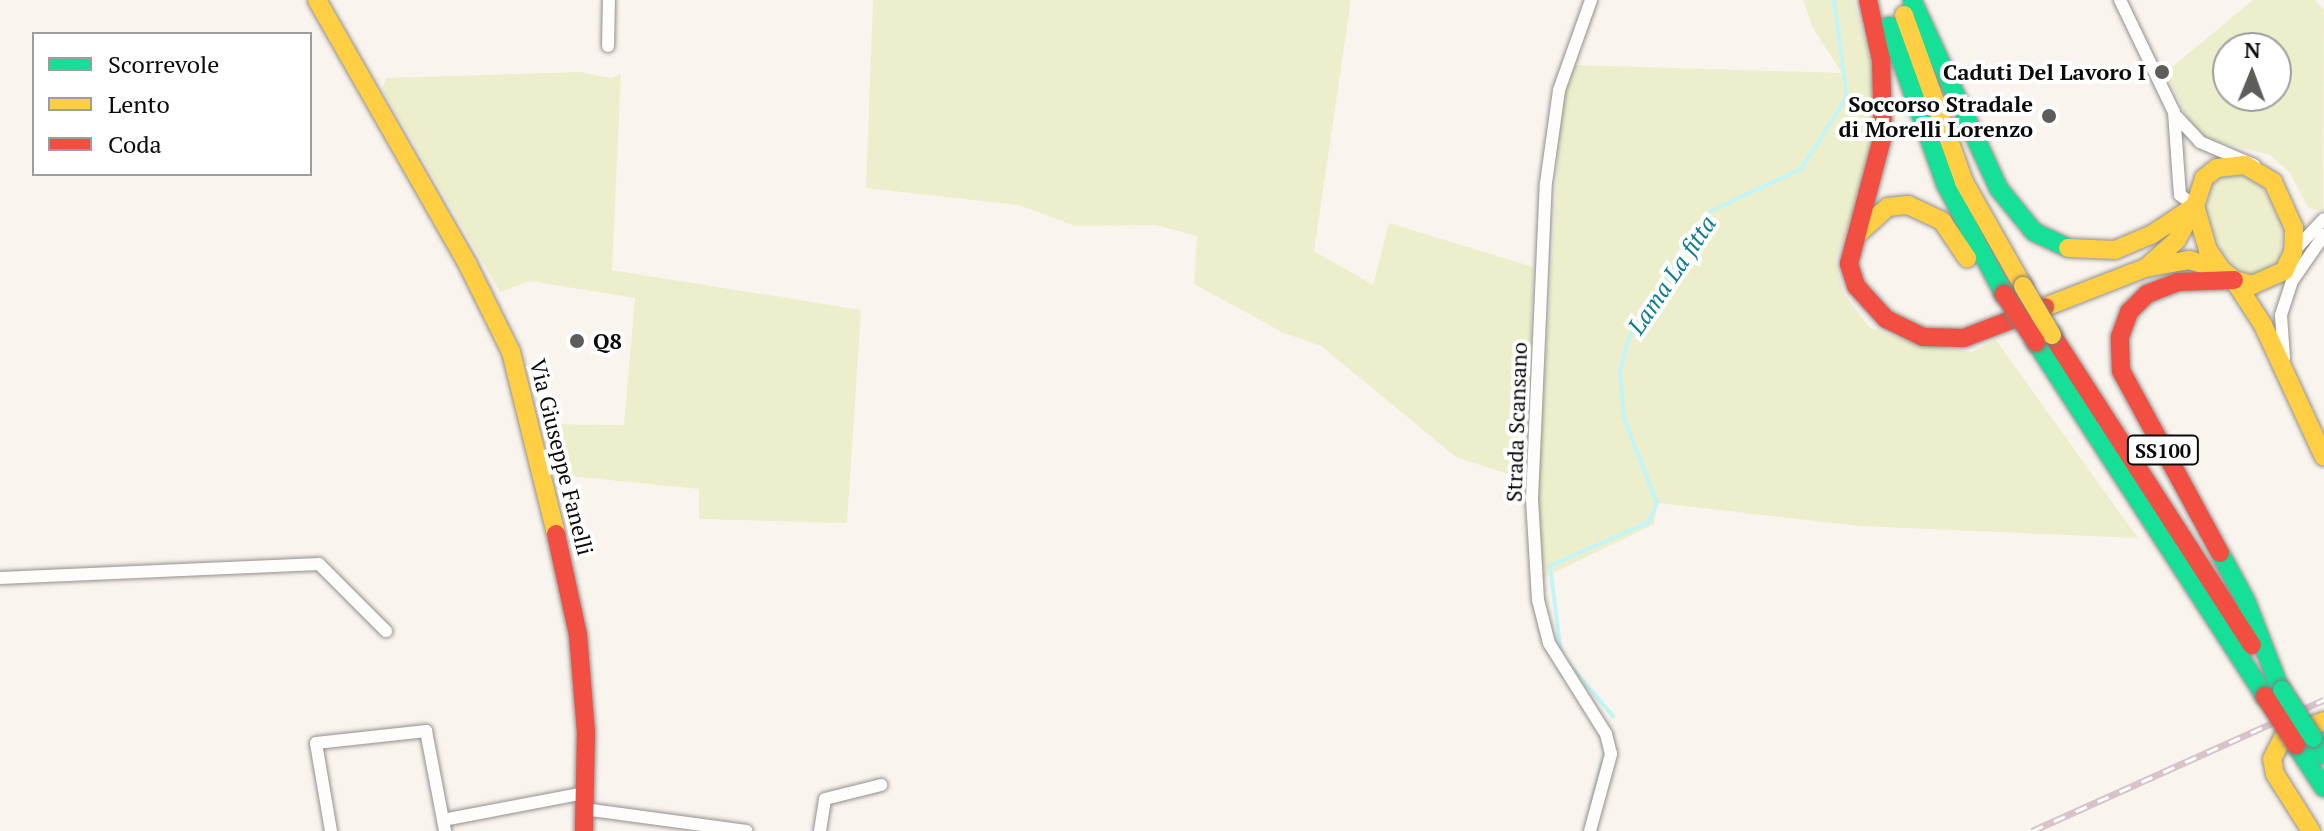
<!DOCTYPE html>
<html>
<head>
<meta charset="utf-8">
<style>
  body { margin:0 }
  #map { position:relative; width:2324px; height:831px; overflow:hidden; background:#faf4ee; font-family:"PT Serif",serif }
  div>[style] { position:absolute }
  .green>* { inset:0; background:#edefcc }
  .stream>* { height:4px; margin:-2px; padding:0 2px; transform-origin:2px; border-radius:2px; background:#c3f5f6 }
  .roads { filter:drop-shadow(0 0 2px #93908d) drop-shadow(0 0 2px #93908d) }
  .street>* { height:12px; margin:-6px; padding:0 6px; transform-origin:6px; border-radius:6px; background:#fefdfc }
  .fast>* { height:18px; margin:-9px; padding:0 9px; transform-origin:9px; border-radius:9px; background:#16e098 }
  .slow>* { height:18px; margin:-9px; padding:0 9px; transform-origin:9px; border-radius:9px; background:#ffcf43 }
  .jam>* { height:18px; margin:-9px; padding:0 9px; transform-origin:9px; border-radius:9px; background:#f24e42 }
  .rail>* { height:7px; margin-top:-3.5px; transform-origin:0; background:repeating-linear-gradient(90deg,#fff 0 12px,#d7c3c9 0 24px); box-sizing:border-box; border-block:2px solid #d7c3c9 }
  .bridges { filter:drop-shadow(0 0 2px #807d7a) drop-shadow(0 0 2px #807d7a) }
  .fast-bridge>* { height:18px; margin:-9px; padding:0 9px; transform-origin:9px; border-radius:9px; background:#16e098 }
  .slow-bridge>* { height:18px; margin:-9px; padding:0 9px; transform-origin:9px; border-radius:9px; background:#ffcf43 }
  .jam-bridge>* { height:18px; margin:-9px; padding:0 9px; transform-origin:9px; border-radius:9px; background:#f24e42 }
  .dots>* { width:22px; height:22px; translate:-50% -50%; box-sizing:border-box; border:4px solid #fff; border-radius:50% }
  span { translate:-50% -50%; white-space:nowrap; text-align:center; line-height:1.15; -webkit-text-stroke:8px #fff; paint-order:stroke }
  .shield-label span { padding:2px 6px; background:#fff; border:2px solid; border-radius:6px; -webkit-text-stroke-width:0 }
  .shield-label { font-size:20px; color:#0b0b0b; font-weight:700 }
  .poi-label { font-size:22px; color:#0b0b0b; font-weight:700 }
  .right { translate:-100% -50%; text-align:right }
  .left { translate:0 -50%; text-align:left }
  .street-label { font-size:22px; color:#0b0b0b }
  .water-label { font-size:24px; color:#0f7e8d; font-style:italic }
  .legend { position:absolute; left:32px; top:32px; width:280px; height:144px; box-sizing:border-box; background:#fff; border:2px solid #9d9d9d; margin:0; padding:10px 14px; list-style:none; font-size:24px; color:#0b0b0b }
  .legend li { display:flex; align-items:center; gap:16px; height:40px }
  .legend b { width:40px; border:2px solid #9d9d9d }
  .north { position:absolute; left:2212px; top:32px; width:80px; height:80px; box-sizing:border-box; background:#fff; border:2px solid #9d9d9d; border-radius:50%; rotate:1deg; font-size:22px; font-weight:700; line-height:32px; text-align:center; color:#0b0b0b }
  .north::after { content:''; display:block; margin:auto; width:28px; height:36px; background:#5f5d5a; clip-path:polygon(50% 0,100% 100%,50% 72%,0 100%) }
</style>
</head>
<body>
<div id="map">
  <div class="green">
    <i style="clip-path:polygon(873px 0,1351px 0,1314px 251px,1373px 285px,1389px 223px,1533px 267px,1526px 480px,1456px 457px,1321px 346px,1284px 333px,1194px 284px,1197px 236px,1156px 225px,1075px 226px,1019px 205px,866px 188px)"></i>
    <i style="clip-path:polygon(1803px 0,1854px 0,1872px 67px,1871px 160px,1835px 262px,1844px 294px,1870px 328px,1913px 343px,1972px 352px,1996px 340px,2138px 538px,1860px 526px,1658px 503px,1654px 524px,1543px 578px,1538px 493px,1562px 91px,1574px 65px,1842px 73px,1813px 28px)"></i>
    <i style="clip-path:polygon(evenodd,2253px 0,2315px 0,2324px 10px,2323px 211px,2308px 208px,2290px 173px,2270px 155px,2204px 138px,2190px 125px,2166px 72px,2253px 0,2228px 48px,2276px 48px,2276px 96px,2228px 96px,2228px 48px)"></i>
    <i style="clip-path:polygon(580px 72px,611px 78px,621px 74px,612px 270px,861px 310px,847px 523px,699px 519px,699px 489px,560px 475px,546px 424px,624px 425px,635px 298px,530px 281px,500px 292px,382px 88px,387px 78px)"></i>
    <i style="clip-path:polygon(2230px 175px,2246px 176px,2261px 185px,2282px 220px,2280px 260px,2259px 276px,2240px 271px,2223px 255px,2206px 212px,2212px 184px)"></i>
  </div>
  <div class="stream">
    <i style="left:1561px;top:653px;width:88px;rotate:-97.2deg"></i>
    <i style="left:1550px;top:566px;width:108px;rotate:-24deg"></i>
    <i style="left:1649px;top:522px;width:21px;rotate:-67deg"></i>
    <i style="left:1657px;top:503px;width:91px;rotate:-111.2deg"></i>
    <i style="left:1624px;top:418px;width:47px;rotate:-94.9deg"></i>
    <i style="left:1620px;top:371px;width:34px;rotate:-75deg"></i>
    <i style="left:1629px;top:338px;width:149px;rotate:-57.6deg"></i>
    <i style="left:1709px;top:212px;width:102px;rotate:-25.1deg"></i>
    <i style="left:1801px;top:169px;width:85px;rotate:-57.4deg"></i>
    <i style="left:1847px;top:97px;width:98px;rotate:-97.6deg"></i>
    <i style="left:1568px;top:663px;width:70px;rotate:49.7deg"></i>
    <i style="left:1591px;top:805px;width:44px;rotate:-75.7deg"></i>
  </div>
  <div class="roads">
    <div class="street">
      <i style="left:2120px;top:0;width:124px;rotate:64.3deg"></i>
      <i style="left:2174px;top:112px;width:83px;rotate:85.9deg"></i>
      <i style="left:2180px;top:195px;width:19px;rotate:36deg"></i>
      <i style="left:608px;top:46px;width:46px;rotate:-88.8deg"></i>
      <i style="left:2177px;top:117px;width:34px;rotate:47deg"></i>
      <i style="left:2200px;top:142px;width:59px;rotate:23.1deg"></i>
      <i style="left:2293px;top:252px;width:45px;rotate:-46.8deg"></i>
      <i style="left:2284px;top:358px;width:43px;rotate:-94deg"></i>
      <i style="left:2281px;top:315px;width:36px;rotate:-72deg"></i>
      <i style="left:2292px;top:281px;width:56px;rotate:-55.2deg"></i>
      <i style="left:0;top:578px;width:319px;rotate:-2.5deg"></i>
      <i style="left:319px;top:564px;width:95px;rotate:45deg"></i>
      <i style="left:584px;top:809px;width:164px;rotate:7.7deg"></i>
      <i style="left:443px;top:820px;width:145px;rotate:-10.8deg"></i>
      <i style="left:331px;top:831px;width:89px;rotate:-99.7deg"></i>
      <i style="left:316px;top:743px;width:111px;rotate:-6.2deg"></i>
      <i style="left:426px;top:731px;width:102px;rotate:79.2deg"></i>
      <i style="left:820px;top:831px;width:32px;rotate:-81deg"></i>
      <i style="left:825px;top:799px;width:58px;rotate:-14deg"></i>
      <i style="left:1590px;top:831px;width:80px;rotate:-74.7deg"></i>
      <i style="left:1611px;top:754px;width:21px;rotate:-104deg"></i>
      <i style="left:1606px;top:734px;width:107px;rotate:-122.1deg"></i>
      <i style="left:1549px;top:643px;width:44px;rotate:-104.3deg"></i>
      <i style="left:1538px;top:600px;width:101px;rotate:-93.4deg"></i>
      <i style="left:1532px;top:499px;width:316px;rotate:-87.5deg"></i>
      <i style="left:1546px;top:183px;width:94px;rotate:-82deg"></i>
      <i style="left:1559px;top:90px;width:96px;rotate:-70.4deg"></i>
    </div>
    <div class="fast">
      <i style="left:1912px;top:0;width:208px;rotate:65.3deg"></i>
      <i style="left:1999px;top:189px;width:55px;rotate:50.9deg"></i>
      <i style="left:2034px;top:232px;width:38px;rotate:25deg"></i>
      <i style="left:1889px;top:26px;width:169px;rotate:70.3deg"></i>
      <i style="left:1946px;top:185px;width:123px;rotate:62deg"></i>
      <i style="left:2036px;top:342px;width:422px;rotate:57.1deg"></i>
      <i style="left:2220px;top:553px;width:55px;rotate:61.6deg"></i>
      <i style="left:2246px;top:601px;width:91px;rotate:68.8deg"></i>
      <i style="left:2313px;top:738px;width:20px;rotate:57deg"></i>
      <i style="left:2296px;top:745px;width:51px;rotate:56.9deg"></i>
    </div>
    <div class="slow">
      <i style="left:317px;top:0;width:305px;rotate:60.3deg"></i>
      <i style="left:468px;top:265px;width:97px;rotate:63.7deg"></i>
      <i style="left:511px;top:352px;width:187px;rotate:76.1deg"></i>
      <i style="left:1904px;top:15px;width:177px;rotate:70.2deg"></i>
      <i style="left:1964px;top:182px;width:120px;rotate:60.4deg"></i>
      <i style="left:2245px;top:165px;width:33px;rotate:31deg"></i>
      <i style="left:2273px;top:182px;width:51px;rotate:65.5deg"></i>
      <i style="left:2294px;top:228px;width:24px;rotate:92deg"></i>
      <i style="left:2293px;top:252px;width:21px;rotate:115deg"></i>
      <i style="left:2284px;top:271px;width:34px;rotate:156deg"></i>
      <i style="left:2253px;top:285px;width:20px;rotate:-165deg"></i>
      <i style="left:2234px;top:280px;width:17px;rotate:-140deg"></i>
      <i style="left:2221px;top:269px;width:23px;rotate:-124deg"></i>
      <i style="left:2208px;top:250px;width:46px;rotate:-106.5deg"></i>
      <i style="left:2195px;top:206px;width:29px;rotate:-72deg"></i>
      <i style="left:2204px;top:178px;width:16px;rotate:-38deg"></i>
      <i style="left:2217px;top:168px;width:28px;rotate:-6deg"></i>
      <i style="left:1859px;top:233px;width:39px;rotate:-42deg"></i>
      <i style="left:1888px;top:207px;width:20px;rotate:-6deg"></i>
      <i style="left:1908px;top:205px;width:38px;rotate:25deg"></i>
      <i style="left:1942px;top:221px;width:45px;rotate:56deg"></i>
      <i style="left:2068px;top:248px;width:47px;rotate:2.4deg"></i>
      <i style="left:2115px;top:250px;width:39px;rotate:-23deg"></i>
      <i style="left:2151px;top:235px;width:53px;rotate:-33.4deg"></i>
      <i style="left:2148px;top:266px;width:38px;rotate:-42deg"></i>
      <i style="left:2176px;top:241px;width:38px;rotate:-61deg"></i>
      <i style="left:2234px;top:280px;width:54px;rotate:57.2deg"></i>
      <i style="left:2263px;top:325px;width:145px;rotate:65.2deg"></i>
      <i style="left:2045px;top:307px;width:107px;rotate:-21.3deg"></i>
      <i style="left:2145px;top:268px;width:45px;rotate:-10.3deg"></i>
      <i style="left:2189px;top:260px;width:33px;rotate:16deg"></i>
      <i style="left:2311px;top:831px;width:67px;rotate:-122.3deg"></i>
      <i style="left:2275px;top:774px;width:15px;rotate:-101deg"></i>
      <i style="left:2272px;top:759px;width:25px;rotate:-63deg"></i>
      <i style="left:2283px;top:737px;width:44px;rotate:-21.3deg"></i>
    </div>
    <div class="jam">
      <i style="left:1868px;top:0;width:61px;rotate:77.8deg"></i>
      <i style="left:1881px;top:60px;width:75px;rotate:88.5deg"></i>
      <i style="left:1883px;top:135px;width:133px;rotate:104.8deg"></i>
      <i style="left:1849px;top:264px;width:23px;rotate:72deg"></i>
      <i style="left:1856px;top:286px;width:45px;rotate:47.7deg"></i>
      <i style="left:1886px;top:319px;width:41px;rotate:25.9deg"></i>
      <i style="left:1923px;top:337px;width:41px;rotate:1.4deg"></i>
      <i style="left:1964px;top:338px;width:87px;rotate:-20.9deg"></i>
      <i style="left:2052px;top:335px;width:369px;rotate:57.2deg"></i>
      <i style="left:556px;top:534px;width:103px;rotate:77.7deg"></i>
      <i style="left:578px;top:635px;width:98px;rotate:85.3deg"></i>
      <i style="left:586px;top:733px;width:98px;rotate:91.2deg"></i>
      <i style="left:2220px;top:553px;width:207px;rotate:-118.5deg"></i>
      <i style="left:2121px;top:371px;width:34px;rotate:-92deg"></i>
      <i style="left:2120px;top:337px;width:27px;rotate:-70deg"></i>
      <i style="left:2129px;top:312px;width:25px;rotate:-45deg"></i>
      <i style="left:2147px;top:294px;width:33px;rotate:-21deg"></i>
      <i style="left:2178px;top:282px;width:56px;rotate:-2deg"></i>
    </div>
  </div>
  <div class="rail">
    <i style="left:2032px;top:831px;width:320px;rotate:-24.2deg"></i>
  </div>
  <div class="bridges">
    <div class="fast-bridge">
      <i style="left:2282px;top:690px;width:57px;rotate:57.1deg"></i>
    </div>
    <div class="slow-bridge">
      <i style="left:2023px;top:286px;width:57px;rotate:59.4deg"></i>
    </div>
    <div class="jam-bridge">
      <i style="left:2004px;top:294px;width:58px;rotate:56.3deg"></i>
      <i style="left:2265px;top:696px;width:58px;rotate:57.7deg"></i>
    </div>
  </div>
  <div class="dots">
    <i style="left:2162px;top:72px;background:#5f5d5a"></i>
    <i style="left:2049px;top:116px;background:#5f5d5a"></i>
    <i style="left:577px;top:341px;background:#5f5d5a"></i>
  </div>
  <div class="shield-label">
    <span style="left:2163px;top:450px">SS100</span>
  </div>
  <div class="poi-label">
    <span class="right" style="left:2146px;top:72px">Caduti Del Lavoro I</span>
    <span class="right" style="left:2033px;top:116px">Soccorso Stradale<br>di Morelli Lorenzo</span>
    <span class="left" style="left:593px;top:341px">Q8</span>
  </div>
  <div class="street-label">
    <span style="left:1516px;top:422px;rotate:-88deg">Strada Scansano</span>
    <span style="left:562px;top:457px;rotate:76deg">Via Giuseppe Fanelli</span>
  </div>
  <div class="water-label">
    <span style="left:1672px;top:275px;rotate:-56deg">Lama La fitta</span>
  </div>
  <ul class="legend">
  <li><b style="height:10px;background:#16e098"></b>Scorrevole</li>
  <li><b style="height:10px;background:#ffcf43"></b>Lento</li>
  <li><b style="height:10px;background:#f24e42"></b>Coda</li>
  </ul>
  <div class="north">N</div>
</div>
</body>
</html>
